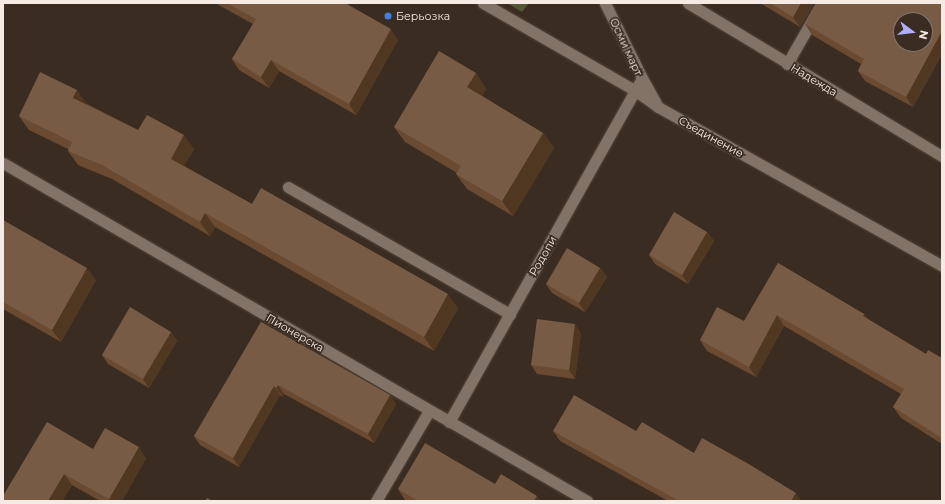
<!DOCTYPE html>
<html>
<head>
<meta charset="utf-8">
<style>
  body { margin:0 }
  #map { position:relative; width:945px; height:504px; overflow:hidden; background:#3a2c21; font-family:Montserrat,sans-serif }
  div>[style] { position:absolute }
  .green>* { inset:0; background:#525736 }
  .roads { filter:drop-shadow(0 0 1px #54483e) drop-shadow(0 0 1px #54483e) }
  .service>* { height:11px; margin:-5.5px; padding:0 5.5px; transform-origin:5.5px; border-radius:5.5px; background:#837266 }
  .minor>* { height:11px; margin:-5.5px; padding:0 5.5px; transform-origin:5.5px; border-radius:5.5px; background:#837266 }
  .tertiary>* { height:11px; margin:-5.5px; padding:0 5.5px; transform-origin:5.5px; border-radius:5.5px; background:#837266 }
  .wall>* { inset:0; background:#6a4a31 }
  .shaded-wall>* { inset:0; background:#503722 }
  .building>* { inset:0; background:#785b44 }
  .dots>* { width:11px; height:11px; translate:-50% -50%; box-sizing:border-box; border:2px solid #3a2c21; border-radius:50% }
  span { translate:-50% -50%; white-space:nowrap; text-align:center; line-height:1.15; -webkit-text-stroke:3.5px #3a2c21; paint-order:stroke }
  .poi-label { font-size:11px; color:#f5ebe4 }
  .left { translate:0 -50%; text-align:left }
  .street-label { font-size:11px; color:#f5ebe4 }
  .frame { position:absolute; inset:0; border:4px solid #f5ebe4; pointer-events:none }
  .north { position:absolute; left:893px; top:12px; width:40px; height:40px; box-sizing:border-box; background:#3a2c21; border:1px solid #85786f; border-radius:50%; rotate:105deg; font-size:11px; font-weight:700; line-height:16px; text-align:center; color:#f5ebe4 }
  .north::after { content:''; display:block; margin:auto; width:14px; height:18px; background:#afaefa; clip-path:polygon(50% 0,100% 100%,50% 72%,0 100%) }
</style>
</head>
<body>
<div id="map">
  <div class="green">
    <i style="clip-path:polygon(507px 3px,529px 3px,522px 12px)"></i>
  </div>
  <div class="roads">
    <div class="service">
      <i style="left:787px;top:64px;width:70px;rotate:-60.2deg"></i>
      <i style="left:288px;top:187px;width:256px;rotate:29.8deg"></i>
    </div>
    <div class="minor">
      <i style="left:688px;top:3px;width:297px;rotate:31.1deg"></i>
      <i style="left:642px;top:78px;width:33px;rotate:61deg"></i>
      <i style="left:3px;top:163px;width:675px;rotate:30.06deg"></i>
      <i style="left:449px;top:422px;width:394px;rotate:-60.7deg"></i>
      <i style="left:642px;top:78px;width:84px;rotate:-116.3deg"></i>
      <i style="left:376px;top:501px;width:104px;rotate:-59.5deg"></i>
    </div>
    <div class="tertiary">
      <i style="left:483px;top:3px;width:177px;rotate:29.9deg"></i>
      <i style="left:636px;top:91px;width:27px;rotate:36deg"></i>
      <i style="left:658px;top:107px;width:325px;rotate:29.2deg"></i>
    </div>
  </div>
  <div class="wall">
    <i style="clip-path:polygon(215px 3px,345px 3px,398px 40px,356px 115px,279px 71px,269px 88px,239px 70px,232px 59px,253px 24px)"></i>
    <i style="clip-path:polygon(760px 3px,814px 3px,800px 27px)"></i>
    <i style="clip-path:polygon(942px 3px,942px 54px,913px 107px,865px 81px,858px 71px,861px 64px,812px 35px,805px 24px)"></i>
    <i style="clip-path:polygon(476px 73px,486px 89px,482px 96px,543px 133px,554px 148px,513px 216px,467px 189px,456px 174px,457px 173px,405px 142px,394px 127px)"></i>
    <i style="clip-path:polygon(87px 104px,138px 130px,194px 149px,184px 166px,252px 204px,458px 308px,434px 351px,215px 227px,210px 236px,112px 179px,78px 165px,68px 151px,68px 149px,29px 130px,19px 116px)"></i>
    <i style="clip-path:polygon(3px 220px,96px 280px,61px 342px,3px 309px)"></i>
    <i style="clip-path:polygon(707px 232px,714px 241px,688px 284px,655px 264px,649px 255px)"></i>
    <i style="clip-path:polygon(778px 263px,864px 314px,869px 320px,926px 354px,942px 358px,942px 444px,901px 418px,893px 407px,901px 394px,784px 326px,756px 377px,707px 351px,700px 340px,744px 321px)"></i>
    <i style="clip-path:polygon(600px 268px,607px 277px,585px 312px,552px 293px,546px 284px)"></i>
    <i style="clip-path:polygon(261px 322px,390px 395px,396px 404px,374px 443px,284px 394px,283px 397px,280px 395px,239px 467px,200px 445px,194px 436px)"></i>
    <i style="clip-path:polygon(171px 332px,177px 341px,149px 388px,108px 364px,102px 355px)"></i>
    <i style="clip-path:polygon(581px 333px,575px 379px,537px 374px,531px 365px)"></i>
    <i style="clip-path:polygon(553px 431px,636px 431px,694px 453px,801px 501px,668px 501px,560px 441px)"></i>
    <i style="clip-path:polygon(93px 449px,146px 458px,122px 501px,100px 501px,72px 485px,62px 501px,3px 501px)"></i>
    <i style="clip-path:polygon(495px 484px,541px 501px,407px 501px,405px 500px,398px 489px)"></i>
  </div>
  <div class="shaded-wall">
    <i style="clip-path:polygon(801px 3px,814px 3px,800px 27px,793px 17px)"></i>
    <i style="clip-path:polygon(391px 29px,398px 40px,356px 115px,349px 104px)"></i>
    <i style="clip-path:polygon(942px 31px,942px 54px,913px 107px,906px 97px)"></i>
    <i style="clip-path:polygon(271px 60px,279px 71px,269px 88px,261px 77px)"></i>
    <i style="clip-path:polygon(476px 73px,486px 89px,478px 103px,467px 87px)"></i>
    <i style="clip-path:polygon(77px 90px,87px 104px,83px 112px,73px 98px)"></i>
    <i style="clip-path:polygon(543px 133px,554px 148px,513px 216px,502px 201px)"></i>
    <i style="clip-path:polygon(184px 135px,194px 149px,180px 173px,171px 159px)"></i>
    <i style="clip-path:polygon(205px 213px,215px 227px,210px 236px,200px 222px)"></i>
    <i style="clip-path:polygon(707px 232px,714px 241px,688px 284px,682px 275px)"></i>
    <i style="clip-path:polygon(87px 268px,96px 280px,61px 342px,52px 330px)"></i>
    <i style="clip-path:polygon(600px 268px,607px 277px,585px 312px,579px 303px)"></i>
    <i style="clip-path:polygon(448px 294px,458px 308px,434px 351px,424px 337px)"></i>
    <i style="clip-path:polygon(864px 314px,872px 324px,863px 316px)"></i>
    <i style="clip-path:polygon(777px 315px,784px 326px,756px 377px,749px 367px)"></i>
    <i style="clip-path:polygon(575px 324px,581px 333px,575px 379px,569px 370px)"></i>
    <i style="clip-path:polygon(171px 332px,177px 341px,149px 388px,143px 379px)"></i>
    <i style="clip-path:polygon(278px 385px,284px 394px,283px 397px,276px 388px)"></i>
    <i style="clip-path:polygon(274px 386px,280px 395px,239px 467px,233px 458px)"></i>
    <i style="clip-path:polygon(390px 395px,396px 404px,374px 443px,368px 434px)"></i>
    <i style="clip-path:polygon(139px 447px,146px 458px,122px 501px,110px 501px,109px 499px)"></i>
    <i style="clip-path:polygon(64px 474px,72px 485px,62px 501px,48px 501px)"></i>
    <i style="clip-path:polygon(796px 493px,801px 501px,791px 501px)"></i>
    <i style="clip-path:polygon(537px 496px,541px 501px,534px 501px)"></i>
  </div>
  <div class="building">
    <i style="clip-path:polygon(227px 3px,345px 3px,391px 29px,349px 104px,271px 60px,261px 77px,232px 59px,256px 19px)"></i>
    <i style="clip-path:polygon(770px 3px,801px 3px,793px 17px)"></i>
    <i style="clip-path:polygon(evenodd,817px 3px,942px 3px,942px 31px,906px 97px,858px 71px,864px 59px,805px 24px,817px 3px,901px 20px,925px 20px,925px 44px,901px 44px,901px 20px)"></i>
    <i style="clip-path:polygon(439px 51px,476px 73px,467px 87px,543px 133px,502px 201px,456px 174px,461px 166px,394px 127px)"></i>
    <i style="clip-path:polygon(40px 72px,77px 90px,73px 98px,138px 130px,147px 115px,184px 135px,171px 159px,252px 204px,261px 188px,448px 294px,424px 337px,205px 213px,200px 222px,102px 165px,68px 151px,72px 142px,19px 116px)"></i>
    <i style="clip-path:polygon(674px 212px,707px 232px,682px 275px,649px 255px)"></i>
    <i style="clip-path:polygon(3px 220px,87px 268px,52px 330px,3px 302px)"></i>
    <i style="clip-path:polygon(567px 248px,600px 268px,579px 303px,546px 284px)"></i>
    <i style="clip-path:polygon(778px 263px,864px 314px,863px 316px,926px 354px,928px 350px,942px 358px,942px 438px,893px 407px,904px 389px,777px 315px,749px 367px,700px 340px,717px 307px,744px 321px)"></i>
    <i style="clip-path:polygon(130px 307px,171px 332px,143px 379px,102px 355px)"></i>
    <i style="clip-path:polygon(537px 319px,575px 324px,569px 370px,531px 365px)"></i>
    <i style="clip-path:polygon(261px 322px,390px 395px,368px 434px,278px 385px,276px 388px,274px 386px,233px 458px,194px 436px)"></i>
    <i style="clip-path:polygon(574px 395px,636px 431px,642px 422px,694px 453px,702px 438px,747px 463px,796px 493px,791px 501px,679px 501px,553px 431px)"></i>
    <i style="clip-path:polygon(47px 422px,93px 449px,105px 428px,139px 447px,109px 499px,64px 474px,48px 501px,3px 501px,3px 496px)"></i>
    <i style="clip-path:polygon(425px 443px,495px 484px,501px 474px,537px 496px,534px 501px,418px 501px,398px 489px)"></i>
    <i style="clip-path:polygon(207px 498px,213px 501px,205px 501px)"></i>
  </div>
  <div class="dots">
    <i style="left:388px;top:16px;background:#3f7fe0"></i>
  </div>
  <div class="poi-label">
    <span class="left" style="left:396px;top:16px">Берьозка</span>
  </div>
  <div class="street-label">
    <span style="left:626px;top:47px;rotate:65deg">Осми март</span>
    <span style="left:814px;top:80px;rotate:31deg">Надежда</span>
    <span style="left:711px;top:137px;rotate:29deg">Съединение</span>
    <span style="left:543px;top:256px;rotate:-60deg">Родопи</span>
    <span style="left:295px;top:333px;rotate:30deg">Пионерска</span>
  </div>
  <div class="frame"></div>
  <div class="north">N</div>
</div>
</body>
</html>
